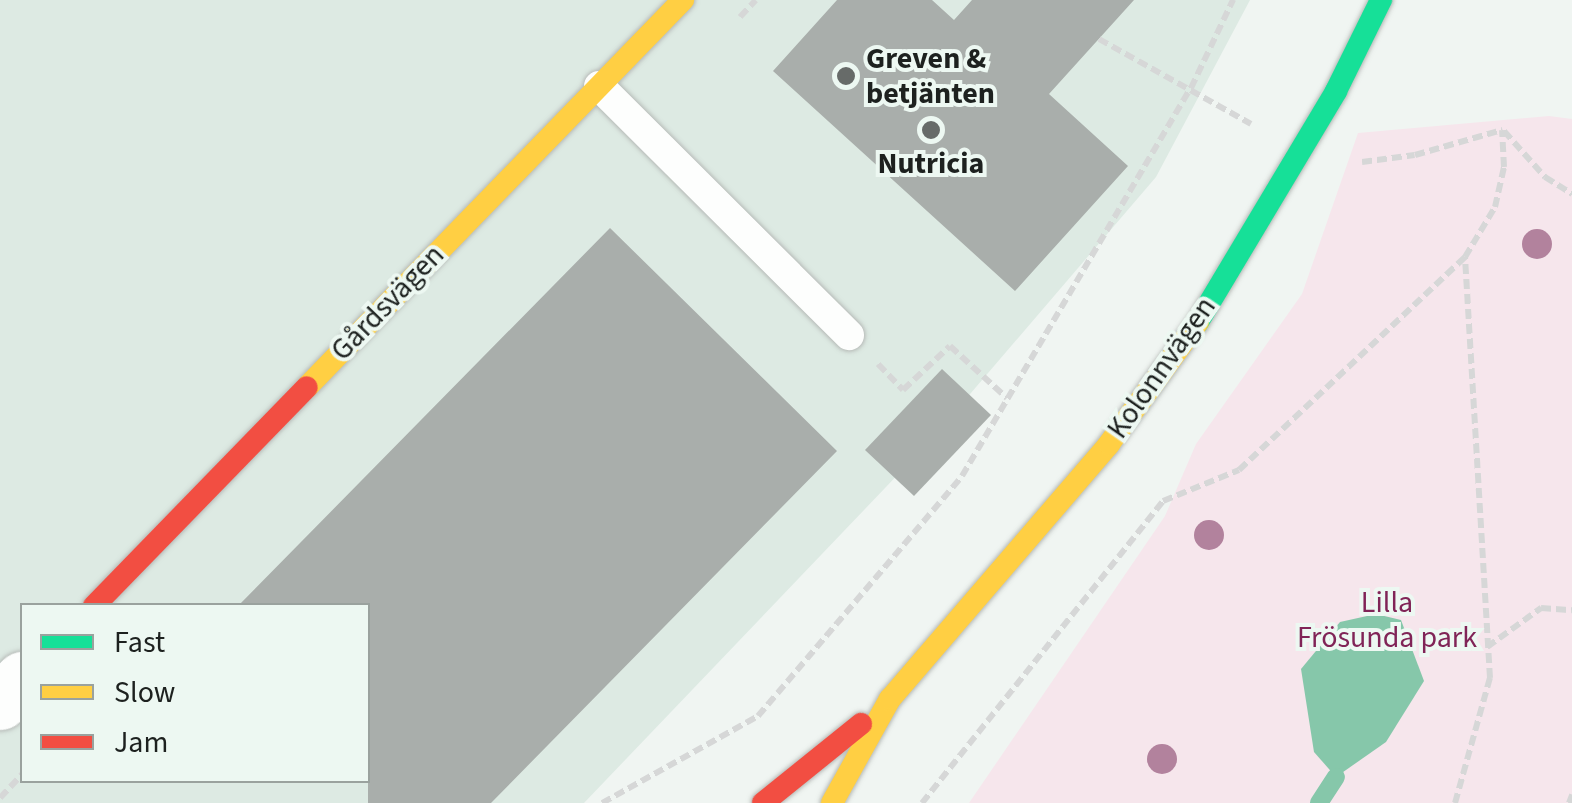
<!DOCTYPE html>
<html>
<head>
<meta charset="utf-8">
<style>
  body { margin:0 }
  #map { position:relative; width:1572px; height:803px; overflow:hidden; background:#f0f5f2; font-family:"Source Sans 3",sans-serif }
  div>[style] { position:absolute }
  .built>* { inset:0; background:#ddeae3 }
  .green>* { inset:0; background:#f6e6ec }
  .water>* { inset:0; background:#86c7aa }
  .stream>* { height:18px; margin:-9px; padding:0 9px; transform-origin:9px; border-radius:9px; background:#86c7aa }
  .building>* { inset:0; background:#a9aeab }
  .path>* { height:6px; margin-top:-3px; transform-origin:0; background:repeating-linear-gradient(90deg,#d6d7d7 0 10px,transparent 0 15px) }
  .roads { filter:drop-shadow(0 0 2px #b6bab7) drop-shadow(0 0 2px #b6bab7) }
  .lane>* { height:30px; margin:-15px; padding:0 15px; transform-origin:15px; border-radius:15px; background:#fdfefd }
  .street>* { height:55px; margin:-27.5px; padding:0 27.5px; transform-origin:27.5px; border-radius:27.5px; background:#fdfefd }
  .fast>* { height:22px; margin:-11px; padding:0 11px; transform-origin:11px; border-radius:11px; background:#16e098 }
  .slow>* { height:22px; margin:-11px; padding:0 11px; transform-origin:11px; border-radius:11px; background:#ffcf43 }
  .jam>* { height:22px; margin:-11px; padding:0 11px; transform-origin:11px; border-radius:11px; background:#f24e42 }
  .trees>* { width:30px; height:30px; margin:-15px; border-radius:50%; background:#b2829d }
  .dots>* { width:28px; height:28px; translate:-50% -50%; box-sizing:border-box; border:5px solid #edf8f2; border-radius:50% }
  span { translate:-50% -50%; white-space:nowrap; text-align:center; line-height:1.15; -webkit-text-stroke:8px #edf8f2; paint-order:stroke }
  .poi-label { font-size:30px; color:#1d211f; font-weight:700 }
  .left { translate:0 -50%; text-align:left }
  .street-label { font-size:30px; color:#1d211f }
  .park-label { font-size:30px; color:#802457 }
  .legend { position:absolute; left:20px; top:603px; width:350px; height:180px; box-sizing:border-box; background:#edf8f2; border:2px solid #9aa29e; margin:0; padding:12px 18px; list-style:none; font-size:30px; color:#1d211f }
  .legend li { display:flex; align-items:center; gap:20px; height:50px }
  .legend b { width:50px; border:2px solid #9aa29e }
</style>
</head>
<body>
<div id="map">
  <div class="built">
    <i style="clip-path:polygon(evenodd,0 0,1250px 0,1156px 177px,929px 442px,584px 803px,0 803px,0 0,22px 606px,368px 606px,368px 780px,22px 780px,22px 606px)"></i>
  </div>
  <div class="green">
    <i style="clip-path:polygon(1549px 116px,1572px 119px,1572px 803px,969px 803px,1165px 516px,1196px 444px,1302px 294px,1358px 133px)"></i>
  </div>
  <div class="water">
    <i style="clip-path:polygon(1376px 614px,1401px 620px,1424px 681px,1386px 742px,1336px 777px,1314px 752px,1301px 669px,1340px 622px)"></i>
  </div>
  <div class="stream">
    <i style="left:1319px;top:803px;width:31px;rotate:-57deg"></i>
  </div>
  <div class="building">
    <i style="clip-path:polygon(837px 0,932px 0,954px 20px,972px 0,1134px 0,1049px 94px,1128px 166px,1015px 291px,773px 71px)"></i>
    <i style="clip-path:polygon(610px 228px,837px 451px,491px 803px,368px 803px,368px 606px,238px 606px)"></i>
    <i style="clip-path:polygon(942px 369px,991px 415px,914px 496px,865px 450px)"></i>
  </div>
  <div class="path">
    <i style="left:740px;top:17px;width:23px;rotate:-47deg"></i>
    <i style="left:1099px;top:39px;width:174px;rotate:29.2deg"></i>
    <i style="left:1504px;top:131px;width:62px;rotate:48.3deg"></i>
    <i style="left:1545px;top:177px;width:32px;rotate:32deg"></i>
    <i style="left:1362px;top:162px;width:53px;rotate:-7.5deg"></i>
    <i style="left:1415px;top:155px;width:91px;rotate:-16deg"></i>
    <i style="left:878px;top:364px;width:36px;rotate:46deg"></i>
    <i style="left:903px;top:390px;width:64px;rotate:-43.1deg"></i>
    <i style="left:950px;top:346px;width:77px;rotate:42.4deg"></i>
    <i style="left:1487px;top:647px;width:67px;rotate:-35.8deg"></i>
    <i style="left:1541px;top:608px;width:31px;rotate:4deg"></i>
    <i style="left:0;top:798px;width:33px;rotate:-47deg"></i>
    <i style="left:602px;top:803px;width:179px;rotate:-29.1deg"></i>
    <i style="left:758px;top:716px;width:315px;rotate:-49.6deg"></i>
    <i style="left:962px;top:476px;width:451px;rotate:-59.5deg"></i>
    <i style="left:1191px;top:88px;width:98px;rotate:-64.5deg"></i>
    <i style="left:922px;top:803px;width:386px;rotate:-51.4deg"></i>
    <i style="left:1163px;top:501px;width:82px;rotate:-22.2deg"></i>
    <i style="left:1239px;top:470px;width:311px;rotate:-43.3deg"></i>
    <i style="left:1465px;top:257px;width:58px;rotate:-59deg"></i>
    <i style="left:1495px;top:207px;width:41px;rotate:-77.3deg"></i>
    <i style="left:1504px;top:167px;width:37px;rotate:-93deg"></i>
    <i style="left:1455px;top:803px;width:130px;rotate:-74.4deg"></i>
    <i style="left:1490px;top:678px;width:422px;rotate:-93.4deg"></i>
    <i style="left:1569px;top:803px;width:9px;rotate:-69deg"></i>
  </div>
  <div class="roads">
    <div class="lane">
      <i style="left:599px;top:86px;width:353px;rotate:44.9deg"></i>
    </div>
    <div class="street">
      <i style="left:0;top:702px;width:32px;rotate:-46deg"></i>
    </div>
    <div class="fast">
      <i style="left:1198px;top:322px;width:269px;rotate:-59.1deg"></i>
      <i style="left:1336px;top:91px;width:102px;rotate:-63.7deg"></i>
    </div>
    <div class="slow">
      <i style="left:307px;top:387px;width:540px;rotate:-45.83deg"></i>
      <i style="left:832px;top:803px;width:119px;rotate:-60.9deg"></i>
      <i style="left:890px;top:699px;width:336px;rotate:-49.3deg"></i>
      <i style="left:1109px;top:444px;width:151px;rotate:-53.9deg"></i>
    </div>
    <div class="jam">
      <i style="left:94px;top:606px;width:305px;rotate:-45.8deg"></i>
      <i style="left:763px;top:803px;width:126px;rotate:-38.9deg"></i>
    </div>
  </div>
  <div class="trees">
    <i style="left:1537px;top:244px"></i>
    <i style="left:1209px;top:535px"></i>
    <i style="left:1162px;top:759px"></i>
  </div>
  <div class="dots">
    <i style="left:846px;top:76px;background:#676b69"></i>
    <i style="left:931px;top:130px;background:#676b69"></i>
  </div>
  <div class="poi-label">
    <span class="left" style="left:866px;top:76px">Greven &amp;<br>betjänten</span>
    <span style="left:931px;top:164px">Nutricia</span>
  </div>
  <div class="street-label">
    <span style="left:388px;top:303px;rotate:-46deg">Gårdsvägen</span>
    <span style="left:1162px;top:368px;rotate:-55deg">Kolonnvägen</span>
  </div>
  <div class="park-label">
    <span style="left:1387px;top:620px">Lilla<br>Frösunda park</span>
  </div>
  <ul class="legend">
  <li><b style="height:12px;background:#16e098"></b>Fast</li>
  <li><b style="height:12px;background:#ffcf43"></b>Slow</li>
  <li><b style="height:12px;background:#f24e42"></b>Jam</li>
  </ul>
</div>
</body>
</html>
